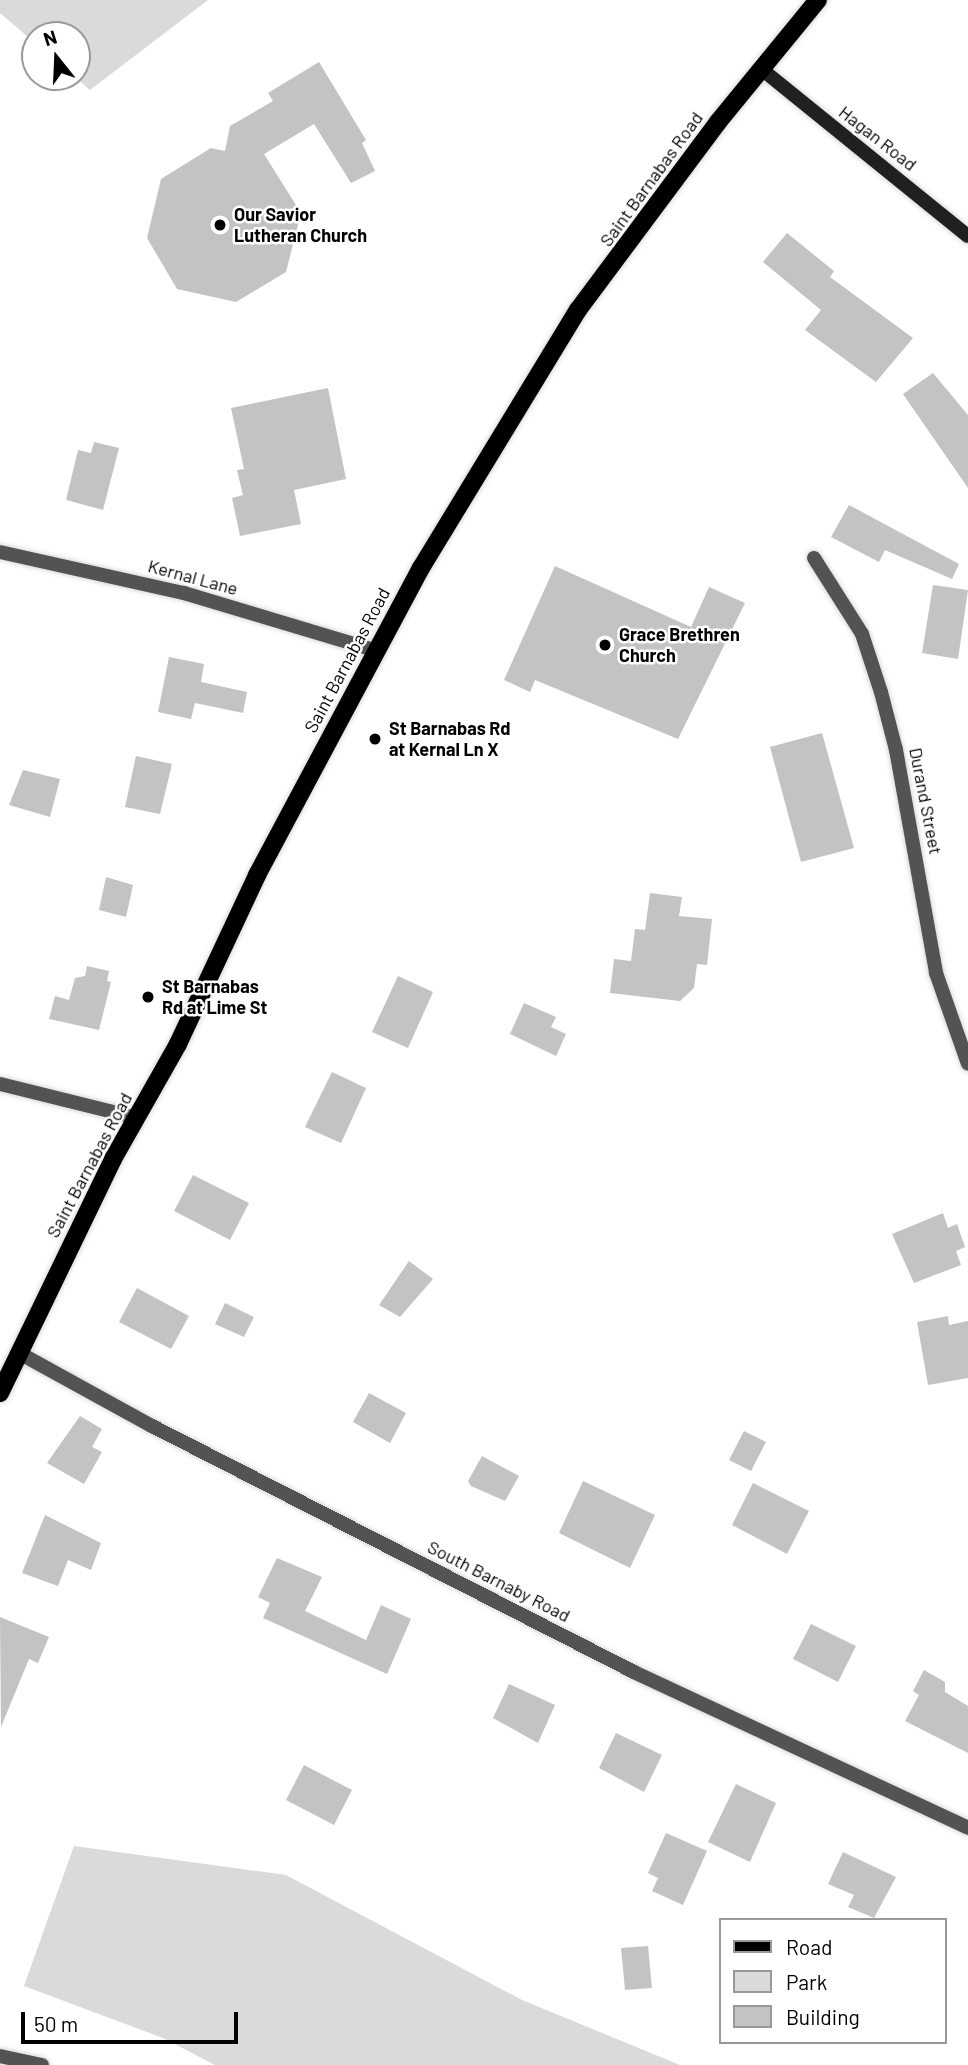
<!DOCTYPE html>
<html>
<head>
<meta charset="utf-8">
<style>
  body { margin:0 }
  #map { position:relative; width:968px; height:2065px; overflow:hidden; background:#fff; font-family:Barlow,sans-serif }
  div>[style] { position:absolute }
  .green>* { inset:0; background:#dadada }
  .building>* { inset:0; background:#c3c3c3 }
  .roads { filter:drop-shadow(0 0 2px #dbdbdb) drop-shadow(0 0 2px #dbdbdb) }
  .street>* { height:14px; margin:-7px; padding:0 7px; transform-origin:7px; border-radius:7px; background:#535353 }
  .secondary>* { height:14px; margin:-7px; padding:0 7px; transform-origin:7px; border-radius:7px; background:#202020 }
  .primary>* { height:18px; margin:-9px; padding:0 9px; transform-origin:9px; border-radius:9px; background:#000 }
  .dots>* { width:19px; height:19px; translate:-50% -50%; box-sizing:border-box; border:4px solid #fff; border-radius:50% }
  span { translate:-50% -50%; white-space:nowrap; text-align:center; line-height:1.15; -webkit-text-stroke:5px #fff; paint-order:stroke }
  .street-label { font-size:18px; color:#000 }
  .poi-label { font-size:18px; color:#000; font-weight:700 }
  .left { translate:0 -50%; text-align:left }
  .legend { position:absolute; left:719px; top:1918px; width:228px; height:126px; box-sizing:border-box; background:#fff; border:2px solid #999; margin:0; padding:9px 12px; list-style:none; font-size:21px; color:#000 }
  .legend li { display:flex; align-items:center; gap:14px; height:35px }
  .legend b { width:35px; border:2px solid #999 }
  .north { position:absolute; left:21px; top:21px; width:70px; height:70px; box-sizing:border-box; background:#fff; border:2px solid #999; border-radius:50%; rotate:342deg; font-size:19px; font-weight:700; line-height:28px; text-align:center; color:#000 }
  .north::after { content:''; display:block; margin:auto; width:24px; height:32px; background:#000; clip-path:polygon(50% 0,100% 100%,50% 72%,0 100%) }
  .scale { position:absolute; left:21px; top:2012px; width:217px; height:32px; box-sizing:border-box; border:4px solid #000; border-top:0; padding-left:9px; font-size:21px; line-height:24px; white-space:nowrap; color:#000; -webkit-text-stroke:5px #fff; paint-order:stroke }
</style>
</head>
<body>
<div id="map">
  <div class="green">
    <i style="clip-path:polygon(0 0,208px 0,90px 90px,75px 77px,77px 35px,35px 35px,35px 43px,0 13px)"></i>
    <i style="clip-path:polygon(74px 1846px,286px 1875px,522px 2000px,680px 2065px,215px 2065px,163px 2038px,24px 1986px)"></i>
  </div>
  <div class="building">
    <i style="clip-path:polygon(319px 62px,366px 140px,362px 143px,375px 171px,351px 183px,314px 124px,264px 154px,301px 213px,286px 272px,236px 302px,177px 289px,147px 238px,161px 179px,211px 148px,225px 151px,230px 126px,273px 101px,268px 93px)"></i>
    <i style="clip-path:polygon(787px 233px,834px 271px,830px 277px,913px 338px,876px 382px,805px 330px,821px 310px,763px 262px)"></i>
    <i style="clip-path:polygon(933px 373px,968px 415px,968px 488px,903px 394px)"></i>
    <i style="clip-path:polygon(328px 388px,346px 479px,294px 490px,301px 524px,240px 536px,232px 498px,243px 495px,237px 470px,244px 469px,231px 408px)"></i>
    <i style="clip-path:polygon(94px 442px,119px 448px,103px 510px,66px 500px,78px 450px,91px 453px)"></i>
    <i style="clip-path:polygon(849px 505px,959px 564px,952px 579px,885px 550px,879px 562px,831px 537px)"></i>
    <i style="clip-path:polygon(555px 566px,691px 627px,709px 587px,745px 603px,678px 739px,535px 680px,530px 692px,504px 680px)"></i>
    <i style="clip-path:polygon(933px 585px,968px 590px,958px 659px,922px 653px)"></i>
    <i style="clip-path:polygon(169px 657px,204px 664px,201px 682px,247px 692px,243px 713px,195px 703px,191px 719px,158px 712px)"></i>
    <i style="clip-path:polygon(822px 733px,854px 848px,801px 862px,770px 747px)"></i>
    <i style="clip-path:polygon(136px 756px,172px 764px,160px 814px,125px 807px)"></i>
    <i style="clip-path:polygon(23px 770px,60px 779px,50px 817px,9px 805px)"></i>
    <i style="clip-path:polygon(106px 877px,133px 885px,126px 917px,99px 910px)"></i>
    <i style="clip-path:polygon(650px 893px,682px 897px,679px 916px,712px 919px,707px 965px,697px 964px,694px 988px,680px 1001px,610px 993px,614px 959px,631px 961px,635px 929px,645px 930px)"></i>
    <i style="clip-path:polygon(87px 966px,109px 971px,107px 981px,111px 982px,99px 1030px,49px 1019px,55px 996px,69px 1000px,75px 978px,85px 976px)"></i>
    <i style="clip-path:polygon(398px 976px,433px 992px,408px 1048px,372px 1032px)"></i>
    <i style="clip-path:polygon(524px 1003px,556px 1017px,551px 1027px,566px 1034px,556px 1056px,510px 1034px)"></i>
    <i style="clip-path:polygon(332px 1072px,366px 1088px,341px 1143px,305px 1127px)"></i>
    <i style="clip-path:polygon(193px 1175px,249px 1203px,230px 1240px,174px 1211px)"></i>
    <i style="clip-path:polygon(943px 1213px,948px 1228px,957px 1224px,965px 1247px,956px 1251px,961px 1265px,914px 1283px,892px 1234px)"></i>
    <i style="clip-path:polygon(409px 1261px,433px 1279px,400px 1317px,379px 1305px)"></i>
    <i style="clip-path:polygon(137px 1288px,189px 1316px,171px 1349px,119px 1322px)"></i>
    <i style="clip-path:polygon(225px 1303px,254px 1317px,244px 1337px,215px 1324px)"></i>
    <i style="clip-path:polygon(948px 1316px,949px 1325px,968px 1321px,968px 1378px,928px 1385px,917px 1322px)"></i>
    <i style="clip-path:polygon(369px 1393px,406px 1413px,390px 1443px,353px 1422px)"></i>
    <i style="clip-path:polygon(80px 1416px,102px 1429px,92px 1447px,102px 1452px,84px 1484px,47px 1463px)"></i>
    <i style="clip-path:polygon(744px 1431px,766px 1442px,751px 1471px,729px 1460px)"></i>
    <i style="clip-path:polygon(482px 1456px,519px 1476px,505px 1501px,471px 1486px,468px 1481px)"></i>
    <i style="clip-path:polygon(583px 1481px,655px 1515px,630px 1568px,559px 1533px)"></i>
    <i style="clip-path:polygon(753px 1483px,809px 1511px,787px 1554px,732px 1525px)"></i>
    <i style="clip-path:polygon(45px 1515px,101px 1543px,91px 1570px,68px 1560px,58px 1586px,22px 1573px)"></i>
    <i style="clip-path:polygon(277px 1558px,322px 1577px,305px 1611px,366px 1640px,381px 1605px,411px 1619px,387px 1674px,263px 1618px,270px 1603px,258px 1597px)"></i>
    <i style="clip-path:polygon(0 1617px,49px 1637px,38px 1663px,29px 1659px,1px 1727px)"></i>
    <i style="clip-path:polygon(811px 1624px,856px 1646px,838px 1682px,793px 1659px)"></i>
    <i style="clip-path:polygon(924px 1670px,945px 1682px,945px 1692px,968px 1706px,968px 1753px,905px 1721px,919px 1695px,913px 1691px)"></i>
    <i style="clip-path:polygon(509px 1684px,555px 1705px,538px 1743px,493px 1718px)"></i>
    <i style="clip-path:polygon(616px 1733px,662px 1755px,644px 1792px,599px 1768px)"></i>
    <i style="clip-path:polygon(304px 1765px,352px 1790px,334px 1825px,286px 1800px)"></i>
    <i style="clip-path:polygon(736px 1784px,776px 1803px,750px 1862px,708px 1842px)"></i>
    <i style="clip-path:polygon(666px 1833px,707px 1851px,683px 1905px,652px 1891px,658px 1878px,648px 1873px)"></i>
    <i style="clip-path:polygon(843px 1852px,896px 1877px,874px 1918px,848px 1907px,854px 1895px,828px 1884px)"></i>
    <i style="clip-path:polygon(648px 1946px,652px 1988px,625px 1990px,621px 1948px)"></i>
  </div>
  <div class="roads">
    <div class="street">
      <i style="left:0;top:552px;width:189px;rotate:12.6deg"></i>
      <i style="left:184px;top:593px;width:198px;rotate:16.7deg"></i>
      <i style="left:814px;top:558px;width:90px;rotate:57.7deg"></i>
      <i style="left:862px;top:634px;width:61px;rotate:71.9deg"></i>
      <i style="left:881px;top:692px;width:60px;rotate:75.5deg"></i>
      <i style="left:896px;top:750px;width:227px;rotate:79.8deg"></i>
      <i style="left:936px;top:973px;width:96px;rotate:70.6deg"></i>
      <i style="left:0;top:1084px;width:141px;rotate:13.9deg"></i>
      <i style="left:21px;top:1354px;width:149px;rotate:28.8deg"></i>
      <i style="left:152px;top:1426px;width:541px;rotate:27.04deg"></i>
      <i style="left:634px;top:1672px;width:369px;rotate:25deg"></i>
      <i style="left:0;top:2056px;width:43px;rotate:12.1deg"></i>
    </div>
    <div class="secondary">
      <i style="left:764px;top:71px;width:262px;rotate:39deg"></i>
    </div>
    <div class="primary">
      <i style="left:0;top:1393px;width:260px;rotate:-64.2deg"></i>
      <i style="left:113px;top:1159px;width:132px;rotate:-60.5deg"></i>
      <i style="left:178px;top:1044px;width:187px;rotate:-64.9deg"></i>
      <i style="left:257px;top:875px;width:348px;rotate:-61.9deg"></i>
      <i style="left:421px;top:568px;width:302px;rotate:-58.7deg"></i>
      <i style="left:578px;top:310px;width:234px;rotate:-53.3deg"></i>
      <i style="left:718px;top:122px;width:158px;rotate:-50.7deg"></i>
    </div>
  </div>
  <div class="dots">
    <i style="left:220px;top:225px;background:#000"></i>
    <i style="left:605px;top:645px;background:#000"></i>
    <i style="left:375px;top:739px;background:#000"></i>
    <i style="left:148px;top:997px;background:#000"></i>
  </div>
  <div class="street-label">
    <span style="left:878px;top:138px;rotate:38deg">Hagan Road</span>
    <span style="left:651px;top:179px;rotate:-54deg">Saint Barnabas Road</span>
    <span style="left:193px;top:577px;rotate:15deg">Kernal Lane</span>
    <span style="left:347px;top:660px;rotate:-62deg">Saint Barnabas Road</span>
    <span style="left:926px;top:801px;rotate:79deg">Durand Street</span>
    <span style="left:89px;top:1165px;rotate:-62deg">Saint Barnabas Road</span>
    <span style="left:499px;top:1581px;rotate:27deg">South Barnaby Road</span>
  </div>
  <div class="poi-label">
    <span class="left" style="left:234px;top:225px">Our Savior<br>Lutheran Church</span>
    <span class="left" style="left:619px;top:645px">Grace Brethren<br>Church</span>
    <span class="left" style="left:389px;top:739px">St Barnabas Rd<br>at Kernal Ln X</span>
    <span class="left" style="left:162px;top:997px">St Barnabas<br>Rd at Lime St</span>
  </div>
  <ul class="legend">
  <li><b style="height:9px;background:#000"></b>Road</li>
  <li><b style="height:19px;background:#dadada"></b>Park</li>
  <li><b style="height:19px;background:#c3c3c3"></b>Building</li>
  </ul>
  <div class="north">N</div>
  <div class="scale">50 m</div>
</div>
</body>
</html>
